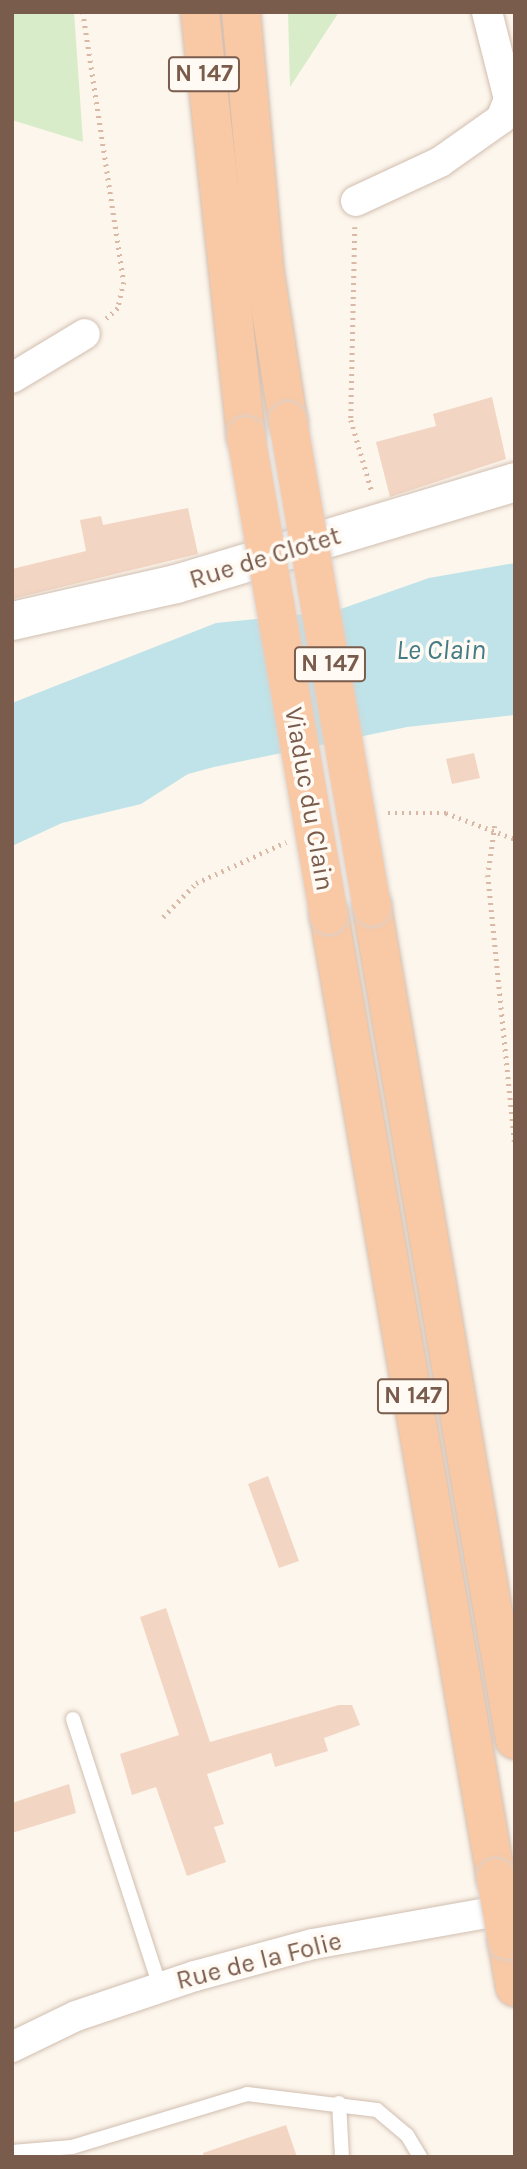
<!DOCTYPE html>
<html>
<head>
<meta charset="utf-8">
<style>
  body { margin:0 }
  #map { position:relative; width:527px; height:2169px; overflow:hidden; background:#fdf6ec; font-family:Karla,sans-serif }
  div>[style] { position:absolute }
  .green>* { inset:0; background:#d8ecc9 }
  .water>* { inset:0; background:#bfe3e8 }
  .building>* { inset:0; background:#f3d5c3 }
  .path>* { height:4.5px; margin-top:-2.25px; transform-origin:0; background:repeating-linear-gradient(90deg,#d9b8a5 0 2px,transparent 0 7px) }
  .roads { filter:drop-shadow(0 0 2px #d1beb0) drop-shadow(0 0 2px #d1beb0) }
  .service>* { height:14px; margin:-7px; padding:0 7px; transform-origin:7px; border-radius:7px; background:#fff }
  .minor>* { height:30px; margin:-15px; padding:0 15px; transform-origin:15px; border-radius:15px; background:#fff }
  .secondary>* { height:38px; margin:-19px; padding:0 19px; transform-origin:19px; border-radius:19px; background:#fff }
  .trunk>* { height:38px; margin:-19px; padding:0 19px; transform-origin:19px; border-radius:19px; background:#f9c8a4 }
  .bridges { filter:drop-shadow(0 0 2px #dad1cd) drop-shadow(0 0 2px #dad1cd) }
  .trunk-bridge>* { height:38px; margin:-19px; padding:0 19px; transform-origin:19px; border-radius:19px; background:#f9c8a4 }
  span { translate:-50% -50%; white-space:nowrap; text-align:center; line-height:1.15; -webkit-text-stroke:7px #fffaf3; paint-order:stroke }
  .shield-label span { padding:2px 5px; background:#fffaf3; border:2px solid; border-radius:5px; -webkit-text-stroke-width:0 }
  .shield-label { font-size:24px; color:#7a5c4d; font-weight:700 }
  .street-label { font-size:26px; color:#7a5c4d }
  .water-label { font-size:28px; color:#437c86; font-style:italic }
  .frame { position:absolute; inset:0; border:14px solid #7a5c4d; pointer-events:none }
</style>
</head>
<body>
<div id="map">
  <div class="green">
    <i style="clip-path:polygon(12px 12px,74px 12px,83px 142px,12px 120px)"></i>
    <i style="clip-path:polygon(288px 12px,339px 12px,290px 87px)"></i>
  </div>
  <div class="water">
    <i style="clip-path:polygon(515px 563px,515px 715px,407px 727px,214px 767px,188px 774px,141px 804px,62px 823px,12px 846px,12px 703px,216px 623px,335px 611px,429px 578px)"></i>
  </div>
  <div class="building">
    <i style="clip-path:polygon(492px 397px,506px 459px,390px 497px,376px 442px,436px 426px,433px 414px)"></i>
    <i style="clip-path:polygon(188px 508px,198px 554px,12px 599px,12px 569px,86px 551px,80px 520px,101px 516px,103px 525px)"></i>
    <i style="clip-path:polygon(474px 753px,480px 778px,452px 784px,446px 759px)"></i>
    <i style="clip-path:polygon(268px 1476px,299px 1561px,279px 1568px,248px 1484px)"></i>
    <i style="clip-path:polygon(166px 1608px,210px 1742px,339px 1705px,352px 1705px,360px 1725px,324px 1738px,328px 1751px,275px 1767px,271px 1753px,207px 1774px,224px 1824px,214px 1827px,226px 1862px,187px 1876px,156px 1787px,132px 1795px,120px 1754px,179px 1735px,140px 1617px)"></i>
    <i style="clip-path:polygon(69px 1784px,76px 1813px,12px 1833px,12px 1803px)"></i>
    <i style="clip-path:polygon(286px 2125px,297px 2157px,204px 2157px,203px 2153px)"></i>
  </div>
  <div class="path">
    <i style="left:83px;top:12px;width:273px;rotate:81.4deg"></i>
    <i style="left:124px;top:282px;width:27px;rotate:103deg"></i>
    <i style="left:118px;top:308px;width:16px;rotate:137deg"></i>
    <i style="left:355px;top:227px;width:193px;rotate:91.2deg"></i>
    <i style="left:351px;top:420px;width:75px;rotate:73.7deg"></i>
    <i style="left:388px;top:813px;width:58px"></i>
    <i style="left:446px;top:813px;width:74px;rotate:20.6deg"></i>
    <i style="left:495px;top:826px;width:49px;rotate:98.1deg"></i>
    <i style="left:488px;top:875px;width:271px;rotate:84.3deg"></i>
    <i style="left:163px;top:917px;width:47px;rotate:-45.9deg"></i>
    <i style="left:196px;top:883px;width:99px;rotate:-24.5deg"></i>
  </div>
  <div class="roads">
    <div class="service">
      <i style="left:73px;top:1719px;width:282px;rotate:72deg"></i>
      <i style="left:339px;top:2103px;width:54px;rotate:86.8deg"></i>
      <i style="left:12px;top:2152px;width:60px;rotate:-4.8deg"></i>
      <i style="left:72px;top:2147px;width:183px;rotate:-16.8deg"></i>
      <i style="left:247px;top:2094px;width:131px;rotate:7deg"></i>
      <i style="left:377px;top:2110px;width:39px;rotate:40deg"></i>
      <i style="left:407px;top:2135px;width:26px;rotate:59deg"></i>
    </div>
    <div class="minor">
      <i style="left:356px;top:201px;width:93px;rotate:-24.9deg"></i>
      <i style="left:440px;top:162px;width:75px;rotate:-35.2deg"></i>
      <i style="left:501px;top:119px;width:22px;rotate:-68deg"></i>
      <i style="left:509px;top:99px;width:90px;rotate:-104.2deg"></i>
      <i style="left:12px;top:378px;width:85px;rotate:-31.1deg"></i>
      <i style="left:12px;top:2047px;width:71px;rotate:-25.8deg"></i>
      <i style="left:76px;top:2016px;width:126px;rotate:-18.6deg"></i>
      <i style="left:195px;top:1976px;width:122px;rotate:-15.2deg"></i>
      <i style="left:313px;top:1944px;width:205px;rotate:-10.1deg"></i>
    </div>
    <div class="secondary">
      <i style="left:12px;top:621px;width:168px;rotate:-12.7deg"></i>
      <i style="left:176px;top:584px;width:354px;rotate:-16.7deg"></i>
    </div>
    <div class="trunk">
      <i style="left:200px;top:12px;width:426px;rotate:83.8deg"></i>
      <i style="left:241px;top:12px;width:263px;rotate:84.8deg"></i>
      <i style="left:265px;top:274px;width:149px;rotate:81.1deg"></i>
      <i style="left:372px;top:907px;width:845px;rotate:80.26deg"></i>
      <i style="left:329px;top:915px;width:977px;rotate:80.16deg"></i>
      <i style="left:507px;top:1940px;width:48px;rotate:80.3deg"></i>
    </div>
  </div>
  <div class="bridges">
    <div class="trunk-bridge">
      <i style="left:288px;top:421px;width:493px;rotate:80.2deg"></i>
      <i style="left:246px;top:436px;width:486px;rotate:80.2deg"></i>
      <i style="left:496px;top:1878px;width:63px;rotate:79.9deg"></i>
    </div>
  </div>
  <div class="shield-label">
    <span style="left:204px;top:74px">N 147</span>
    <span style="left:330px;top:664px">N 147</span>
    <span style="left:413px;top:1396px">N 147</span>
  </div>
  <div class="street-label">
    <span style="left:265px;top:558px;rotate:-17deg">Rue de Clotet</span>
    <span style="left:309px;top:799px;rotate:80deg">Viaduc du Clain</span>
    <span style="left:259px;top:1961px;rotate:-14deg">Rue de la Folie</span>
  </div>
  <div class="water-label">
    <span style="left:441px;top:650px">Le Clain</span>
  </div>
  <div class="frame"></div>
</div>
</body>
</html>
